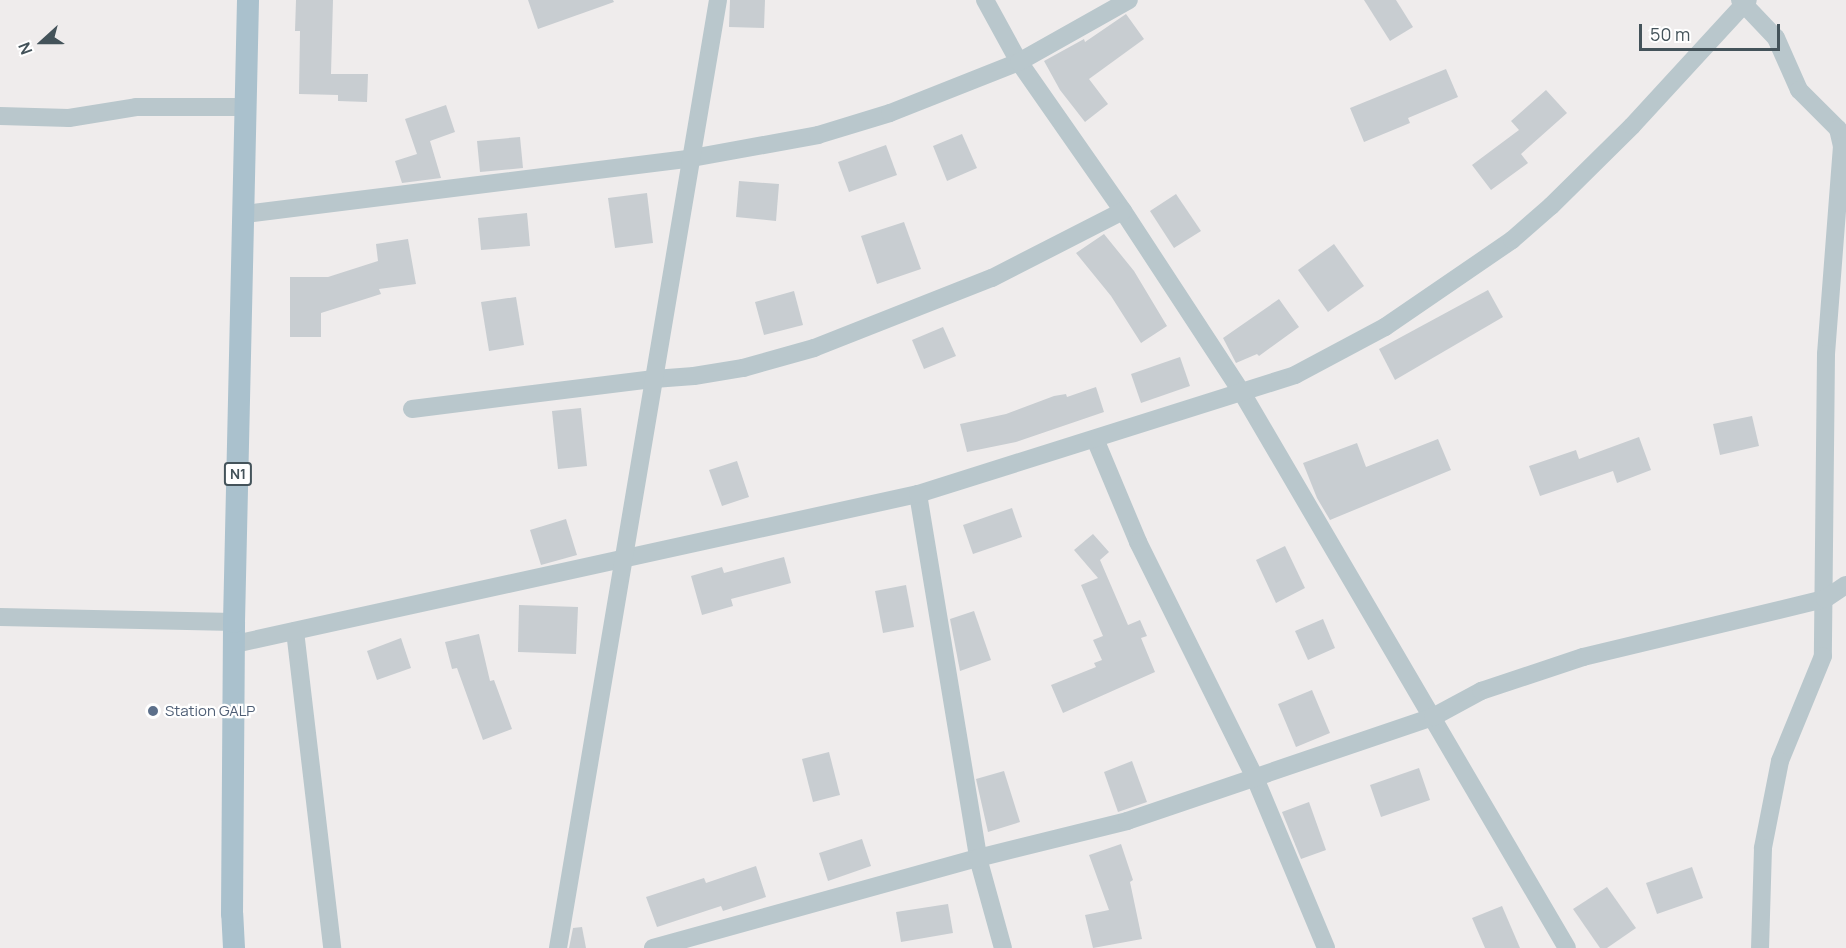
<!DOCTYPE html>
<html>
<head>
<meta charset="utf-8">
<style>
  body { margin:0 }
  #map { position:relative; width:1846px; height:948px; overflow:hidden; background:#efecec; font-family:Manrope,sans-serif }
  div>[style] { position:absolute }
  .building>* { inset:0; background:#c8cdd1 }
  .minor>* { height:18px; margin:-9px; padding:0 9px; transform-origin:9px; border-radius:9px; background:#b9c7cc }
  .major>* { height:22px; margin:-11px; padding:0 11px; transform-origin:11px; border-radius:11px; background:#aac1cd }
  .dots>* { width:16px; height:16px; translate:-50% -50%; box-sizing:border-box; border:3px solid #fff; border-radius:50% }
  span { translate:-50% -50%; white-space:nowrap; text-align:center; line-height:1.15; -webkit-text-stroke:4.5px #fff; paint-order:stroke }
  .shield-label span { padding:2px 4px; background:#fff; border:2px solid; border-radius:4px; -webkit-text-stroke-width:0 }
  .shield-label { font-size:14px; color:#44535a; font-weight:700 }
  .service-label { font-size:15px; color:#4e5e75 }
  .left { translate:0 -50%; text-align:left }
  .north { position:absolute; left:12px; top:12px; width:60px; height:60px; -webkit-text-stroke:4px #fff; paint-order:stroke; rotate:249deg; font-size:16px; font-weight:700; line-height:24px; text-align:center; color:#44535a }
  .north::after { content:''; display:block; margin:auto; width:21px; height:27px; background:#44535a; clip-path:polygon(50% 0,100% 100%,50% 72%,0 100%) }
  .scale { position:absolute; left:1639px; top:24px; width:141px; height:27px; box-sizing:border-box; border:3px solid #44535a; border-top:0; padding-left:8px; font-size:18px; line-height:21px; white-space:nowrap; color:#44535a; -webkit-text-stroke:4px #fff; paint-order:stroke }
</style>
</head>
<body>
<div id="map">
  <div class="building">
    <i style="clip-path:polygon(296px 0,333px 0,331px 74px,368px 74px,367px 102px,338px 101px,338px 95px,299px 94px,300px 31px,295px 31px)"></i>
    <i style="clip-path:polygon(528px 0,613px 0,614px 2px,538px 29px)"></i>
    <i style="clip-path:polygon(730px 0,765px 0,764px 28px,729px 27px)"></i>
    <i style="clip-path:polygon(1364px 0,1396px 0,1413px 27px,1390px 41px)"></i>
    <i style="clip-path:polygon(1126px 14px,1144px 39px,1089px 79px,1108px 104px,1085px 122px,1060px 90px,1044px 61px,1084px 39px,1085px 42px)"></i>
    <i style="clip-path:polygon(1446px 69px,1458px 97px,1408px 118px,1410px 123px,1364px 142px,1350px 108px)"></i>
    <i style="clip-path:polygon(1546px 90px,1567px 113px,1521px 154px,1528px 163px,1491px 190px,1472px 165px,1519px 130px,1511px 121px)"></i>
    <i style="clip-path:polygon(446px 105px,455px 132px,430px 141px,441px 178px,402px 183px,395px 161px,417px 154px,405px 119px)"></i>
    <i style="clip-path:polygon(962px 134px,977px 168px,947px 181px,933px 146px)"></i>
    <i style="clip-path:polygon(520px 137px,523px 168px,480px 172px,477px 141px)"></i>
    <i style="clip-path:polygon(886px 145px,897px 175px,849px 192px,838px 162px)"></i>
    <i style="clip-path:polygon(739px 181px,779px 184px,776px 221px,736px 217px)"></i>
    <i style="clip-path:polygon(647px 193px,653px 243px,615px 248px,608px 198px)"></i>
    <i style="clip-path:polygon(1176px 194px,1201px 231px,1174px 248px,1150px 211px)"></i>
    <i style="clip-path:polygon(527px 213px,530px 246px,481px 250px,478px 218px)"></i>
    <i style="clip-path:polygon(904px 222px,921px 269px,877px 284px,861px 236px)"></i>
    <i style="clip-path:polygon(1104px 234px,1134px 271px,1167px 326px,1141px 343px,1111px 296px,1076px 253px)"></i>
    <i style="clip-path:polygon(408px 239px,416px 284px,379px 289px,381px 294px,321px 313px,321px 337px,290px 337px,290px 277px,328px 277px,378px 261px,376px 244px)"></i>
    <i style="clip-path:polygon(1334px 244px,1364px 286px,1328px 312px,1298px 270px)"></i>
    <i style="clip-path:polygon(1488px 290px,1503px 317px,1395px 380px,1379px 349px)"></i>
    <i style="clip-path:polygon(794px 291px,803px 325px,764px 335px,755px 302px)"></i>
    <i style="clip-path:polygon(516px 297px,524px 345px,489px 351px,481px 302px)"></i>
    <i style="clip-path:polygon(1279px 299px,1299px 327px,1259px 356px,1257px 354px,1236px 363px,1223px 338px)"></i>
    <i style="clip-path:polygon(943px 327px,956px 356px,924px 369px,912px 340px)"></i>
    <i style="clip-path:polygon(1180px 357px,1190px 386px,1141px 403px,1131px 374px)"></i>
    <i style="clip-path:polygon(1096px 387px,1104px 412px,1016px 442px,967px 452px,960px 424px,1006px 414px,1054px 396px,1066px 394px,1067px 397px)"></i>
    <i style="clip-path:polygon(581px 408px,587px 466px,558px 469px,552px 411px)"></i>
    <i style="clip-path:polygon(1752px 416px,1759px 446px,1720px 455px,1713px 424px)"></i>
    <i style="clip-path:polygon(1639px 437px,1651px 470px,1617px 483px,1613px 471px,1540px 496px,1529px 466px,1576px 450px,1579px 459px)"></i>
    <i style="clip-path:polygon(1438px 439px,1451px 470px,1330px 520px,1317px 498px,1303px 463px,1357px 443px,1366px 467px)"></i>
    <i style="clip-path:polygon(737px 461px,749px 497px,722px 506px,709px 470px)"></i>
    <i style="clip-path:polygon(1012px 508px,1022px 537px,973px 554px,963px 525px)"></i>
    <i style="clip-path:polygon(566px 519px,577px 555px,541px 565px,530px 530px)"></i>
    <i style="clip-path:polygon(1093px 534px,1109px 552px,1100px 560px,1128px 625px,1140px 620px,1147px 636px,1141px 638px,1155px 672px,1063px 713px,1051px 685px,1096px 667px,1094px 663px,1102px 660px,1093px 640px,1103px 636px,1081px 585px,1098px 578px,1074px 550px)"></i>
    <i style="clip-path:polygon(1285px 546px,1305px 588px,1276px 603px,1256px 560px)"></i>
    <i style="clip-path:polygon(784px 557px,791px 583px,731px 599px,733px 606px,702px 615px,691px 576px,722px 567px,724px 573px)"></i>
    <i style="clip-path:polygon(906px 585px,914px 627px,883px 633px,875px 591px)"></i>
    <i style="clip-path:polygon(519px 605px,578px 607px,576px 654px,518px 652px)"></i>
    <i style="clip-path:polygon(974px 611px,991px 660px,960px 671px,950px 619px)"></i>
    <i style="clip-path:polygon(1323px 619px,1335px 648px,1308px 660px,1295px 631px)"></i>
    <i style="clip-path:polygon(479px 634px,490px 681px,494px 680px,512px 729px,483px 740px,457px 668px,452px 669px,445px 642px)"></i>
    <i style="clip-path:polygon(401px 638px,411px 668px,377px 680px,367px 651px)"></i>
    <i style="clip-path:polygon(1312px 690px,1330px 733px,1296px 747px,1278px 704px)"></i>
    <i style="clip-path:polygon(829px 752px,840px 795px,813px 802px,802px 759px)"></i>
    <i style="clip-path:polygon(1132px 761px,1147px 802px,1118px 812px,1104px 772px)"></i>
    <i style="clip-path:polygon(1419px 768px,1430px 800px,1381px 817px,1370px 785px)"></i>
    <i style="clip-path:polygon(1004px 771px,1020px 822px,988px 832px,976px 779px)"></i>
    <i style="clip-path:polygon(1309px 802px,1326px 850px,1301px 859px,1282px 812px)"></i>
    <i style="clip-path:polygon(862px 839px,871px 866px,828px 881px,819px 853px)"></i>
    <i style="clip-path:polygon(1121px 844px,1133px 880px,1130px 882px,1142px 939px,1093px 948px,1085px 915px,1109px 910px,1089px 855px)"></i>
    <i style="clip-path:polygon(756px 866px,766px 897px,723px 911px,721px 906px,657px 927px,646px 897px,704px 878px,706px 883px)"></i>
    <i style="clip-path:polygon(1692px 867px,1703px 898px,1657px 914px,1646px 883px)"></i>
    <i style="clip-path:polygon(1607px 887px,1636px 928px,1607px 948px,1600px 948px,1573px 909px)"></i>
    <i style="clip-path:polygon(948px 904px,953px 933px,901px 942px,896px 912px)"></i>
    <i style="clip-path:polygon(1502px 906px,1520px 948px,1485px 948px,1472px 918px)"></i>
    <i style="clip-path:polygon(582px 927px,586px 948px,569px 948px,573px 928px)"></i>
  </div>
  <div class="minor">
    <i style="left:985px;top:0;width:71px;rotate:61.3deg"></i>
    <i style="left:1019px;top:62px;width:182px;rotate:55.1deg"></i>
    <i style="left:1123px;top:211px;width:215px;rotate:56.8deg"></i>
    <i style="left:1241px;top:391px;width:645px;rotate:59.66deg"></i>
    <i style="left:1740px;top:0;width:52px;rotate:46.5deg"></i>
    <i style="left:1776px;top:38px;width:57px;rotate:66.1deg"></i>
    <i style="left:1799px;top:90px;width:55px;rotate:45deg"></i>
    <i style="left:1838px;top:129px;width:17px;rotate:77deg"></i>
    <i style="left:1842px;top:146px;width:209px;rotate:94.4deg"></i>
    <i style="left:1826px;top:354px;width:302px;rotate:90.6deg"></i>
    <i style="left:1823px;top:656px;width:113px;rotate:112.3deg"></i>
    <i style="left:1780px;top:761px;width:89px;rotate:101.1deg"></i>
    <i style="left:1763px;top:848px;width:100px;rotate:91.7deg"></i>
    <i style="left:0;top:116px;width:69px;rotate:1.7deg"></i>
    <i style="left:69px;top:118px;width:68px;rotate:-9.3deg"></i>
    <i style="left:136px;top:107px;width:111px"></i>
    <i style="left:245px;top:214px;width:450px;rotate:-7.1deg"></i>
    <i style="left:692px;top:158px;width:128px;rotate:-10.3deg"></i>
    <i style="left:818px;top:135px;width:75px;rotate:-17deg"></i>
    <i style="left:890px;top:113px;width:139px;rotate:-21.6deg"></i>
    <i style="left:1019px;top:62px;width:126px;rotate:-29.4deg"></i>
    <i style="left:412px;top:409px;width:244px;rotate:-7.1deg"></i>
    <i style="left:654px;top:379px;width:40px;rotate:-4.3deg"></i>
    <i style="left:694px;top:376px;width:50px;rotate:-9.3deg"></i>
    <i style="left:743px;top:368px;width:74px;rotate:-15.7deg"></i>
    <i style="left:814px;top:348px;width:191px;rotate:-21.5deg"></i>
    <i style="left:992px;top:278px;width:147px;rotate:-27.1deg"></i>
    <i style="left:1095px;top:439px;width:112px;rotate:67.3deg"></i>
    <i style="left:1138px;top:542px;width:263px;rotate:63.6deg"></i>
    <i style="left:1255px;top:778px;width:184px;rotate:67.3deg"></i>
    <i style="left:918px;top:494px;width:369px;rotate:80.6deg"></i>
    <i style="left:978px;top:858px;width:93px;rotate:74.5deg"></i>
    <i style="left:0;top:617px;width:234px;rotate:1.2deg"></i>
    <i style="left:295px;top:631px;width:319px;rotate:83.3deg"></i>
    <i style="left:235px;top:644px;width:699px;rotate:-12.39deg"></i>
    <i style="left:918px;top:494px;width:395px;rotate:-17.5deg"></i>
    <i style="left:1295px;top:375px;width:102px;rotate:-28.1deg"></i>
    <i style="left:1385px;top:327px;width:154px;rotate:-34.4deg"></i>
    <i style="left:1512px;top:240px;width:52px;rotate:-41.1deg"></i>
    <i style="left:1551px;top:206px;width:114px;rotate:-44.6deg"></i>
    <i style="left:1632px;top:126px;width:171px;rotate:-47.4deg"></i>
    <i style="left:558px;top:948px;width:961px;rotate:-80.42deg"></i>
    <i style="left:653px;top:948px;width:337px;rotate:-15.5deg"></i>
    <i style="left:978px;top:858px;width:154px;rotate:-13.9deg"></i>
    <i style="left:1127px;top:821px;width:323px;rotate:-18.8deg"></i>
    <i style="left:1433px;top:717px;width:55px;rotate:-28.4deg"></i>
    <i style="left:1481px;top:691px;width:108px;rotate:-18.4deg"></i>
    <i style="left:1583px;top:657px;width:249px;rotate:-13.5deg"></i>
    <i style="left:1825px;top:599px;width:25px;rotate:-34deg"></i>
  </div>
  <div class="major">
    <i style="left:234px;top:948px;width:34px;rotate:-93deg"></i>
    <i style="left:232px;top:914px;width:292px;rotate:-89.6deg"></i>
    <i style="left:234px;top:622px;width:622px;rotate:-88.71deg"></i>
  </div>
  <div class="dots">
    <i style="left:153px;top:711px;background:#5c6f8a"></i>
  </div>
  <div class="shield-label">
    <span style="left:238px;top:474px">N1</span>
  </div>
  <div class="service-label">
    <span class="left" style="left:165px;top:711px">Station GALP</span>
  </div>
  <div class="north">N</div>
  <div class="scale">50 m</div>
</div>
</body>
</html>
